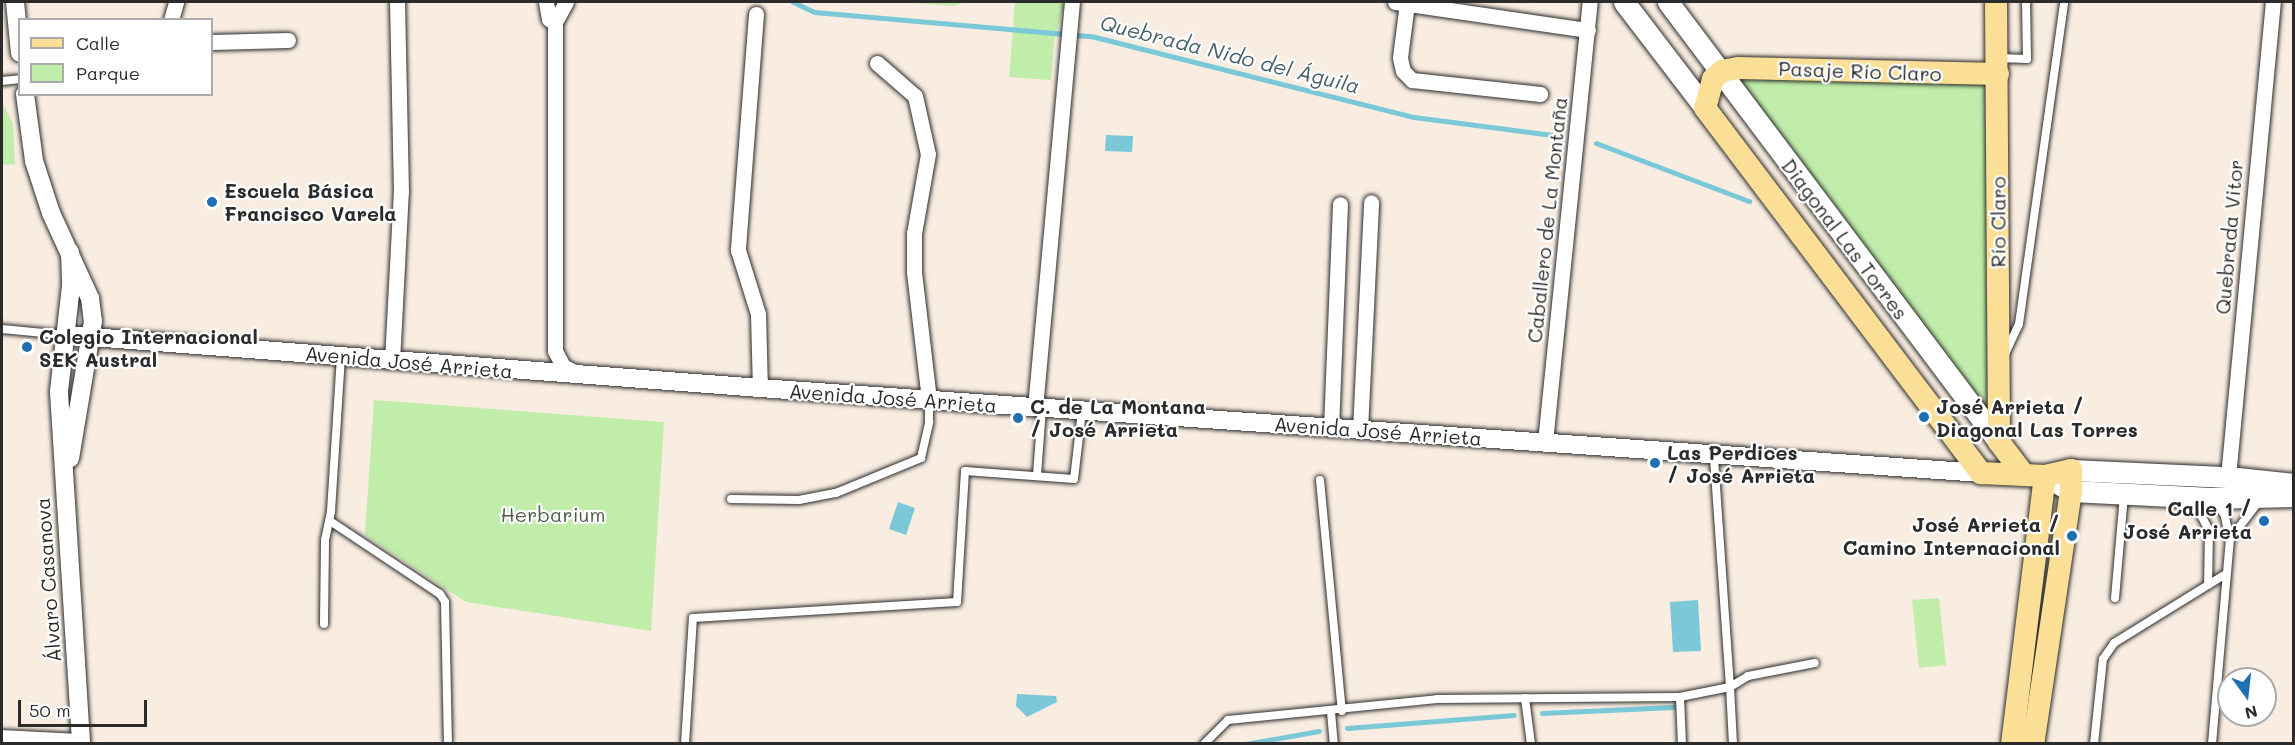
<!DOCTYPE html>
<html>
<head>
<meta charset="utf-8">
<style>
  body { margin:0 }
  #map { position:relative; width:2295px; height:745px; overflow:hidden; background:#f9ede1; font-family:Mali,sans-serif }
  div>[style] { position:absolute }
  .green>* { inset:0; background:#c0edaa }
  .water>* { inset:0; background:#7ac8d8 }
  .stream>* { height:5px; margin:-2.5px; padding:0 2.5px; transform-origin:2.5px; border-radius:2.5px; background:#7ac8d8 }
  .roads { filter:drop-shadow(0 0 2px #2b2b2b) drop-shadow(0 0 2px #2b2b2b) }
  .service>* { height:8px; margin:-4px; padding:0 4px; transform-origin:4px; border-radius:4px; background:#fff }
  .minor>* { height:15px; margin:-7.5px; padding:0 7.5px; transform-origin:7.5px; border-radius:7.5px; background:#fff }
  .tertiary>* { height:18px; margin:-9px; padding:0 9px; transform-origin:9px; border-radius:9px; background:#fff }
  .secondary>* { height:21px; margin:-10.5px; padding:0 10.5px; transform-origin:10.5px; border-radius:10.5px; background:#fff }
  .primary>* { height:22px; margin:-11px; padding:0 11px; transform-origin:11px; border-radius:11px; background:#fbdf96 }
  .dots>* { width:16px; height:16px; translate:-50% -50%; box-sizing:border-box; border:3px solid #fff; border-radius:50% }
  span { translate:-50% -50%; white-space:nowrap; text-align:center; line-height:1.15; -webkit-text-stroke:4.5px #fff; paint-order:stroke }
  .street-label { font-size:20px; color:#2b2b2b }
  .poi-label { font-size:20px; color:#2b2b2b; font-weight:700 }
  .left { translate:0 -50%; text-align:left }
  .right { translate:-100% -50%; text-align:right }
  .park-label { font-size:20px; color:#505c4b }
  .water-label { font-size:21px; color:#476268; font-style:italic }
  .frame { position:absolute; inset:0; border:3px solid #2b2b2b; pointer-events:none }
  .legend { position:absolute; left:18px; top:18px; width:195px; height:78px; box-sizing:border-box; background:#fff; border:2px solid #aaa; margin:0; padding:8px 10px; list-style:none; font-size:18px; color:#2b2b2b }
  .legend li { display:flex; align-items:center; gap:12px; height:30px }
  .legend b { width:30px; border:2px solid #aaa }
  .north { position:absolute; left:2217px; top:667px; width:60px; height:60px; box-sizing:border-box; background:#fff; border:2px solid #aaa; border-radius:50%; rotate:165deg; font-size:16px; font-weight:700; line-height:24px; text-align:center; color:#2b2b2b }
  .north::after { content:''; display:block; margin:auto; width:21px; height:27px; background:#1f6fb2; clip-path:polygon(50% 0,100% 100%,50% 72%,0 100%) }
  .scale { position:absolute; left:18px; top:700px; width:129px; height:27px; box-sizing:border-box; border:3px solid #2b2b2b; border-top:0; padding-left:8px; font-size:18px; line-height:21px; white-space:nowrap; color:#2b2b2b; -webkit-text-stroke:4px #fff; paint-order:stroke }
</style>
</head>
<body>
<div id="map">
  <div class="green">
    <i style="clip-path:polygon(904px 2px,965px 2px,953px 6px)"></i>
    <i style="clip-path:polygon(1015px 2px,1065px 2px,1054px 41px,1051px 80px,1009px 77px)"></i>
    <i style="clip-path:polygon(1731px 71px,1987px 81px,1990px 417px)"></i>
    <i style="clip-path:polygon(2px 102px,13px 124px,15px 164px,2px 165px)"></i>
    <i style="clip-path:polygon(374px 400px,664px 422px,651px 631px,466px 602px,365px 535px)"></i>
    <i style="clip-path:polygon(1939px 598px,1946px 665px,1919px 668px,1912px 600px)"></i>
  </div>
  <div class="water">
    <i style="clip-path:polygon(1106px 135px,1133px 136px,1132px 152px,1105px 151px)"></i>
    <i style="clip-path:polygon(898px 502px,915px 508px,906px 535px,889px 529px)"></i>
    <i style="clip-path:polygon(1698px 600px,1701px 651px,1673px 652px,1670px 602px)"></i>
    <i style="clip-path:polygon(1017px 694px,1056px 696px,1057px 702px,1027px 717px,1016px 706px)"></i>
  </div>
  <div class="stream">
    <i style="left:793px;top:2px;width:23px;rotate:25deg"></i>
    <i style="left:814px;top:12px;width:278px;rotate:5deg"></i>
    <i style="left:1091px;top:36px;width:333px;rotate:14.1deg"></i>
    <i style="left:1414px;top:117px;width:139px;rotate:7.4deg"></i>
    <i style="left:1596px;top:143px;width:164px;rotate:20.8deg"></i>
    <i style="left:1542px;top:713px;width:132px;rotate:-2.6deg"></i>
    <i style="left:1347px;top:728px;width:167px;rotate:-4.5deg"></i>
    <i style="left:1245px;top:744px;width:75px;rotate:-10deg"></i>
  </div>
  <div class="roads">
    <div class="service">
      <i style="left:1999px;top:58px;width:28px;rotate:2deg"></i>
      <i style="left:2027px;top:59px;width:57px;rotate:-91deg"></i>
      <i style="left:2px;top:81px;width:18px;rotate:-6deg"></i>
      <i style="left:2px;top:329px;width:63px;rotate:5.4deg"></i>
      <i style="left:2005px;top:354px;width:33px;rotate:-65deg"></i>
      <i style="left:2019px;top:324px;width:325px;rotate:-82deg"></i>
      <i style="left:1037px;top:475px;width:67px;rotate:-85.7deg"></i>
      <i style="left:1320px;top:480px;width:232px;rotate:84.6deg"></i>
      <i style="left:731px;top:499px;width:68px;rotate:0.8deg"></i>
      <i style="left:799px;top:500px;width:38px;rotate:-11deg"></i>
      <i style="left:836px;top:493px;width:92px;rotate:-22.4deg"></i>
      <i style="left:921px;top:458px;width:37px;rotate:-77deg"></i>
      <i style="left:929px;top:422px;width:22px;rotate:-90deg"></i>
      <i style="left:2194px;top:502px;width:32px;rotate:62deg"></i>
      <i style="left:2209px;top:530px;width:55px;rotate:91deg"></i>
      <i style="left:330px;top:521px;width:132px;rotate:33.6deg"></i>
      <i style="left:440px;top:594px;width:9px;rotate:58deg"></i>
      <i style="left:445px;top:602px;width:139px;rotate:88.8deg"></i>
      <i style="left:2230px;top:539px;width:49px;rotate:-52.4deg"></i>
      <i style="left:2115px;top:598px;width:103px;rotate:-85deg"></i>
      <i style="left:324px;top:624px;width:84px;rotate:-89.3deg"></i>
      <i style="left:325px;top:540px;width:30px;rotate:-78deg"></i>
      <i style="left:331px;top:511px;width:154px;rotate:-86.3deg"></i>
      <i style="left:1680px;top:697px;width:47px;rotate:87.6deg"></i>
      <i style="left:1525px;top:698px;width:46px;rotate:82.6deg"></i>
      <i style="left:1331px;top:712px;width:32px;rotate:85deg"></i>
      <i style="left:685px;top:744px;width:126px;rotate:-86.4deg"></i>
      <i style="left:693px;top:618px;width:264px;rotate:-3.5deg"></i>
      <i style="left:957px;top:602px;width:131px;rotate:-86.5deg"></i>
      <i style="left:965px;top:471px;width:109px;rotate:4.2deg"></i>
      <i style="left:1074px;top:479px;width:68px;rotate:-83.3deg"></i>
      <i style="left:1204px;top:744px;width:34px;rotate:-45deg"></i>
      <i style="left:1228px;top:720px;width:210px;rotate:-5.7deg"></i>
      <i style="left:1437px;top:699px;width:243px;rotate:-0.5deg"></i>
      <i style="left:1680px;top:697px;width:51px;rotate:-11.3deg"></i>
      <i style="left:1730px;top:687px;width:231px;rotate:-94deg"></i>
      <i style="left:1733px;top:744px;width:57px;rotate:-93deg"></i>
      <i style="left:1730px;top:687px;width:21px;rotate:-31deg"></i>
      <i style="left:1748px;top:676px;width:68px;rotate:-11deg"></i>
      <i style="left:2094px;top:744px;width:85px;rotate:-84deg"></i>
      <i style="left:2103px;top:659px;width:19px;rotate:-55deg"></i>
      <i style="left:2114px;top:643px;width:129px;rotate:-31.7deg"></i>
      <i style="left:2212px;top:744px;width:206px;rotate:-85deg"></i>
      <i style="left:2230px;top:539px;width:26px;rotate:-103deg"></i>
      <i style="left:2224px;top:514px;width:16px;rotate:-125deg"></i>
    </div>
    <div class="minor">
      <i style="left:546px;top:2px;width:17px;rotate:80deg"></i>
      <i style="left:549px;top:19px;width:7px;rotate:27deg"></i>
      <i style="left:566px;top:2px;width:23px;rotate:119deg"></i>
      <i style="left:555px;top:22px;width:329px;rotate:90deg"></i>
      <i style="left:555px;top:351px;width:17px;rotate:62deg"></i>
      <i style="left:563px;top:366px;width:17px;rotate:28deg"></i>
      <i style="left:1395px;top:2px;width:195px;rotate:8.3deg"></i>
      <i style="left:1407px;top:3px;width:55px;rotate:97.3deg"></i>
      <i style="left:1400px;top:58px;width:13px;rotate:77deg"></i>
      <i style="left:1403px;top:71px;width:13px;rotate:45deg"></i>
      <i style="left:1412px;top:80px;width:129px;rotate:6.2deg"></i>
      <i style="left:756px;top:14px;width:237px;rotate:94.4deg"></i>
      <i style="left:738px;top:250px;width:67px;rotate:72.6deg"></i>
      <i style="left:758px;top:314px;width:74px;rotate:88.5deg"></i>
      <i style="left:171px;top:20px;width:19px;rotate:-74deg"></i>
      <i style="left:212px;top:42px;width:76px;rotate:-1.5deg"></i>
      <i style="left:877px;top:63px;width:50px;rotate:41deg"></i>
      <i style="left:915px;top:96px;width:59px;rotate:77.4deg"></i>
      <i style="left:928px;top:154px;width:80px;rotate:100deg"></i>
      <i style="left:914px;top:233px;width:39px;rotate:90deg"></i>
      <i style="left:914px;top:272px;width:129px;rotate:83.3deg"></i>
      <i style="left:392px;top:361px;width:169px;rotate:-87deg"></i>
      <i style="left:401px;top:192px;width:190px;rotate:-91.2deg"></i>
      <i style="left:1035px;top:408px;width:408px;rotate:-84.8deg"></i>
      <i style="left:1331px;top:428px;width:224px;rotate:-87.7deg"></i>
      <i style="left:1360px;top:430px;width:228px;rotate:-87.2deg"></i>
      <i style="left:1545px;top:442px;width:442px;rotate:-84.2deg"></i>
      <i style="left:2228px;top:477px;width:477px;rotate:-84.6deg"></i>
      <i style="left:2px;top:737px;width:79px;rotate:2.9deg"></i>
    </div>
    <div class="tertiary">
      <i style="left:15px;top:2px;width:51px;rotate:84.4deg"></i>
      <i style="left:25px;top:94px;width:68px;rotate:82.3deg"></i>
      <i style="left:34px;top:161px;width:55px;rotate:71.9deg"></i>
      <i style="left:51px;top:213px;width:94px;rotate:65.4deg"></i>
      <i style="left:90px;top:298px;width:23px;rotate:83deg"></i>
      <i style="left:93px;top:321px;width:139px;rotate:99.5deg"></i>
      <i style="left:70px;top:252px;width:34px;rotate:88deg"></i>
      <i style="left:71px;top:286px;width:107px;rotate:96.5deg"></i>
      <i style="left:59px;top:392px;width:353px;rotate:86.4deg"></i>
      <i style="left:65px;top:335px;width:697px;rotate:4.36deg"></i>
      <i style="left:760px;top:388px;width:1224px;rotate:3.98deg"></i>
    </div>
    <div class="secondary">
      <i style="left:1624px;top:2px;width:133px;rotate:52.6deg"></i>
      <i style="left:1668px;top:2px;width:551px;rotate:53.05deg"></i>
      <i style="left:2071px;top:470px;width:157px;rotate:2.6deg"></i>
      <i style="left:2228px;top:477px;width:66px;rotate:6.1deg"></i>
      <i style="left:2057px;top:483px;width:16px;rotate:30deg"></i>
      <i style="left:2071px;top:491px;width:141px;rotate:2.8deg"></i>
      <i style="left:2212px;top:498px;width:82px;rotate:-1.4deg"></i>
    </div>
    <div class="primary">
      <i style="left:1996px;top:2px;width:440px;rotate:89.6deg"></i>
      <i style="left:1999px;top:442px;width:41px;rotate:52.9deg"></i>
      <i style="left:1998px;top:74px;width:260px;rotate:-178.7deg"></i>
      <i style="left:1738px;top:68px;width:16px;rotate:169deg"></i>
      <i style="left:1722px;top:71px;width:12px;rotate:138deg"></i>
      <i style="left:1713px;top:79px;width:30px;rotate:105deg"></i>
      <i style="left:1705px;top:108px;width:458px;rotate:52.9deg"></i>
      <i style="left:1981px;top:473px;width:64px;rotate:2.7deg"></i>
      <i style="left:2045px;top:476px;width:27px;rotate:-13deg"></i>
      <i style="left:2071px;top:470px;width:21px;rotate:90deg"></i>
      <i style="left:2071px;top:491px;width:256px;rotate:98.5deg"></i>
      <i style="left:2012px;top:744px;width:270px;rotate:-83deg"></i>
    </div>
  </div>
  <div class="dots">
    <i style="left:212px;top:202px;background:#1f6fb2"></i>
    <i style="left:27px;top:347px;background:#1f6fb2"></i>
    <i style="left:1924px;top:417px;background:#1f6fb2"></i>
    <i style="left:1018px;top:418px;background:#1f6fb2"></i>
    <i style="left:1655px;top:463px;background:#1f6fb2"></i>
    <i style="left:2264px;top:521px;background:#1f6fb2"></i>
    <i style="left:2072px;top:536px;background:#1f6fb2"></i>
  </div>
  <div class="street-label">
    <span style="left:1860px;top:71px;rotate:2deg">Pasaje Río Claro</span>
    <span style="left:1547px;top:220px;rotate:-84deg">Caballero de La Montaña</span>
    <span style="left:1998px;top:222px;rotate:-90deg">Río Claro</span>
    <span style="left:2229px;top:237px;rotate:-85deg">Quebrada Vitor</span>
    <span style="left:1845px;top:239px;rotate:53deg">Diagonal Las Torres</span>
    <span style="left:409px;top:362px;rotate:5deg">Avenida José Arrieta</span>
    <span style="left:893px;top:398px;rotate:4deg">Avenida José Arrieta</span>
    <span style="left:1378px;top:431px;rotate:4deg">Avenida José Arrieta</span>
    <span style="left:48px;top:580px;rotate:-94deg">Álvaro Casanova</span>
  </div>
  <div class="poi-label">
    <span class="left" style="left:224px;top:202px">Escuela Básica<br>Francisco Varela</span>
    <span class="left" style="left:39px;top:348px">Colegio Internacional<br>SEK Austral</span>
    <span class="left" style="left:1030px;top:418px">C. de La Montana<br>/ José Arrieta</span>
    <span class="left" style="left:1936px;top:418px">José Arrieta /<br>Diagonal Las Torres</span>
    <span class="left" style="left:1667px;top:464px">Las Perdices<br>/ José Arrieta</span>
    <span class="right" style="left:2252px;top:520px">Calle 1 /<br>José Arrieta</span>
    <span class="right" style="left:2060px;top:536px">José Arrieta /<br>Camino Internacional</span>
  </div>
  <div class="park-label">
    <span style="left:553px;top:514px">Herbarium</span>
  </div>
  <div class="water-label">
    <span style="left:1230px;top:54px;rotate:14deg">Quebrada Nido del Águila</span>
  </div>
  <div class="frame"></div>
  <ul class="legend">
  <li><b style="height:8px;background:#fbdf96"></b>Calle</li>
  <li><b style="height:16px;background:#c0edaa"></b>Parque</li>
  </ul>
  <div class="north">N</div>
  <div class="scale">50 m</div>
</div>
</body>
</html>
